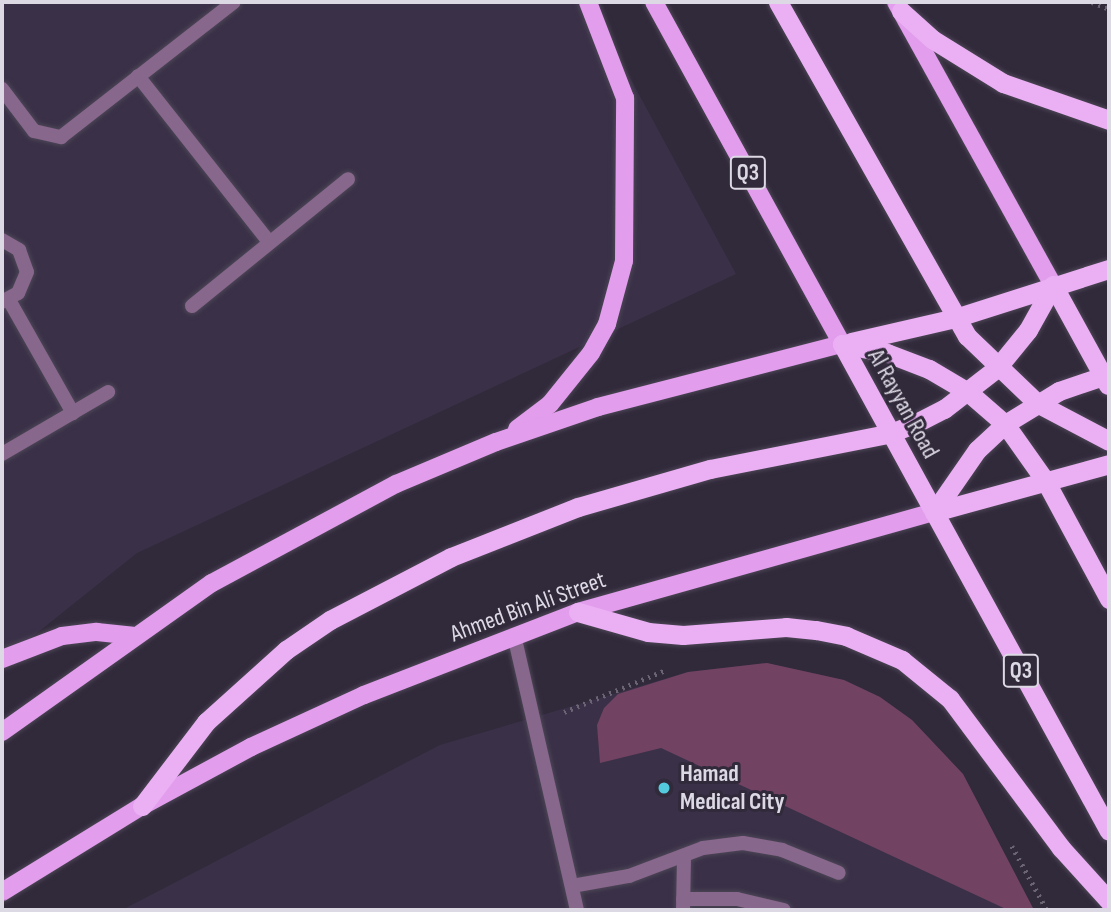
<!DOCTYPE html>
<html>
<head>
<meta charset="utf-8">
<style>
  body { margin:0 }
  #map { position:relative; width:1111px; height:912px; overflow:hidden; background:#312a3b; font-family:"Sofia Sans Condensed",sans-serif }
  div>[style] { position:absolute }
  .built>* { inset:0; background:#3a3148 }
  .green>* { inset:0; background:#724262 }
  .path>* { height:4.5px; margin-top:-2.25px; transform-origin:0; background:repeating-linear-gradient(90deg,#6a6473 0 2px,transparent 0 7px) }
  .roads { filter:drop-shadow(0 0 2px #4d4656) drop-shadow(0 0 2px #4d4656) }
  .service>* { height:14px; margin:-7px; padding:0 7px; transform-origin:7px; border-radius:7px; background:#88678d }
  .primary>* { height:18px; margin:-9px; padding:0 9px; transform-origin:9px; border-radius:9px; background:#e29ded }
  .trunk>* { height:19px; margin:-9.5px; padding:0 9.5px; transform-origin:9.5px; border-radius:9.5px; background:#ebb0f4 }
  .dots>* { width:19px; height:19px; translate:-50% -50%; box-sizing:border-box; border:4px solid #312a3b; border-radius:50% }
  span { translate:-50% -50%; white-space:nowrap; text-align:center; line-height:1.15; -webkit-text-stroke:6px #312a3b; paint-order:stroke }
  .shield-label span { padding:2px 5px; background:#312a3b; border:2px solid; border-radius:5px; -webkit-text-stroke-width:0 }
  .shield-label { font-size:23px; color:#ddd9e4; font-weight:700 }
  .street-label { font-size:24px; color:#ddd9e4 }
  .poi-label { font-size:24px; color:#ddd9e4; font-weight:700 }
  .left { translate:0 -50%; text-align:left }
  .frame { position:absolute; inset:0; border:4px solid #ddd9e4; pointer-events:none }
</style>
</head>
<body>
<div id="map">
  <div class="built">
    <i style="clip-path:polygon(2px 2px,589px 2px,736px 274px,137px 553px,2px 661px)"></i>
    <i style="clip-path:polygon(767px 663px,844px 680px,880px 697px,912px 720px,963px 774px,1034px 910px,122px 910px,440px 745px,688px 672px)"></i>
  </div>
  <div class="green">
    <i style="clip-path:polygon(767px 663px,844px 680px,880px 697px,912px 720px,963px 774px,1034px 910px,1008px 910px,661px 748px,600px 763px,597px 725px,604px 708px,618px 694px,688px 672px)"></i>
  </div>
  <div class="path">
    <i style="left:1092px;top:2px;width:18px;rotate:22deg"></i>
    <i style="left:564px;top:712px;width:110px;rotate:-22.4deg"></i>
    <i style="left:1012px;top:846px;width:73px;rotate:61.3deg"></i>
  </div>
  <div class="roads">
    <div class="service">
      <i style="left:138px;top:76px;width:211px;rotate:51.7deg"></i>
      <i style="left:2px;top:89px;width:53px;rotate:52.7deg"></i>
      <i style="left:34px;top:131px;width:28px;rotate:13deg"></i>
      <i style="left:61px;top:137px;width:219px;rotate:-38deg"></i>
      <i style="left:2px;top:240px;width:20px;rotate:30deg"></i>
      <i style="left:19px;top:250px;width:23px;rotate:70deg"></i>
      <i style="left:27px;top:272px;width:23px;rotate:113deg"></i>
      <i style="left:18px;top:293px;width:18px;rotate:151deg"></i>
      <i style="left:9px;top:300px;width:130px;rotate:60.5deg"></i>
      <i style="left:192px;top:306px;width:201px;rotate:-39.1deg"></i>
      <i style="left:2px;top:454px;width:123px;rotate:-30.3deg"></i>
      <i style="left:514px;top:635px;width:282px;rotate:77.1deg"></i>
      <i style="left:572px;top:886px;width:58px;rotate:-10deg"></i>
      <i style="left:629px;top:876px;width:79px;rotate:-20.7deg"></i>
      <i style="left:703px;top:848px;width:40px;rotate:-7.1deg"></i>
      <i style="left:743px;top:843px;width:40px;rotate:10deg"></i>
      <i style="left:782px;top:850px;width:61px;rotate:22deg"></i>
      <i style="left:683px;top:899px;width:54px"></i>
      <i style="left:737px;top:899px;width:48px;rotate:13.2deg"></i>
      <i style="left:683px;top:910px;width:54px;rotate:-88.9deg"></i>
    </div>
    <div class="primary">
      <i style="left:896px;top:2px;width:324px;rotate:61deg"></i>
      <i style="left:517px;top:429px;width:41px;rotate:-37.1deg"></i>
      <i style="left:550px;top:404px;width:65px;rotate:-51.2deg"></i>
      <i style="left:591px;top:353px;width:33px;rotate:-61deg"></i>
      <i style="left:607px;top:324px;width:65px;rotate:-74.9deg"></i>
      <i style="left:624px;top:261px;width:163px;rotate:-89.6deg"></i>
      <i style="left:625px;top:98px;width:103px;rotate:-111.1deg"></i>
      <i style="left:2px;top:659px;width:64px;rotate:-21deg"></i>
      <i style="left:62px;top:636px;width:35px;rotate:-7deg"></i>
      <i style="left:97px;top:632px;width:36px;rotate:6deg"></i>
      <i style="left:2px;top:732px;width:257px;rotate:-35.4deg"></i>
      <i style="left:212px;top:583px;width:209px;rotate:-28.3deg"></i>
      <i style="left:396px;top:484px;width:108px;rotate:-22.8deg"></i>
      <i style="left:496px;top:442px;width:108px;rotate:-18.9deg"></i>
      <i style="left:598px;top:407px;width:252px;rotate:-14.5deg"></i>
      <i style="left:842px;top:344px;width:390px;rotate:-118.8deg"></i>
      <i style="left:2px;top:892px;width:164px;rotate:-31.6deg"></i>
      <i style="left:142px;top:806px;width:124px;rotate:-28.4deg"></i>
      <i style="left:251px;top:747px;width:124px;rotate:-24.7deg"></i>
      <i style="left:364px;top:695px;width:230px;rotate:-21.2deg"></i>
      <i style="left:578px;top:612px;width:370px;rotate:-15.7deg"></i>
    </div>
    <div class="trunk">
      <i style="left:778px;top:2px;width:384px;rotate:60.5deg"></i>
      <i style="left:967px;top:336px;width:97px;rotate:43.7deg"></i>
      <i style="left:1037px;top:403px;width:81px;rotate:27.8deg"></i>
      <i style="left:901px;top:11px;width:42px;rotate:42.1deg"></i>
      <i style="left:932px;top:39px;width:84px;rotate:31.8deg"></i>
      <i style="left:1003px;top:83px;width:112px;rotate:19.2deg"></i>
      <i style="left:1053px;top:285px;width:114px;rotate:61.2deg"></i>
      <i style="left:851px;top:342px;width:107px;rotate:-13deg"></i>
      <i style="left:955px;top:318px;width:162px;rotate:-17.7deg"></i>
      <i style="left:842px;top:344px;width:555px;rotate:61.27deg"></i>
      <i style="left:842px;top:344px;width:46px;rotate:11.3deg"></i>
      <i style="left:887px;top:353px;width:45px;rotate:20.9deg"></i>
      <i style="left:929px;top:369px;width:45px;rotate:30.5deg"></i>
      <i style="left:968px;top:392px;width:49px;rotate:40.9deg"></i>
      <i style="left:1005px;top:424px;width:71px;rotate:54.7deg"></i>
      <i style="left:1046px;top:482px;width:133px;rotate:61.7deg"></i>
      <i style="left:934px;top:512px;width:75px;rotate:-55.3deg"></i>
      <i style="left:977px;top:450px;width:38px;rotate:-43deg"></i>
      <i style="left:1005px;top:424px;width:63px;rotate:-31.4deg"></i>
      <i style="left:1059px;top:391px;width:53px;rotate:-18.8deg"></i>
      <i style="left:934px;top:512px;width:181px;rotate:-15.3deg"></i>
      <i style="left:578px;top:612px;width:73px;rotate:15.9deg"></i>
      <i style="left:648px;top:632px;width:35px;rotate:5deg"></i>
      <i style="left:683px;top:635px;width:103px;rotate:-4.4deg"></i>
      <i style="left:786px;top:627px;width:30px;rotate:6deg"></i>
      <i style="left:816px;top:630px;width:31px;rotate:11deg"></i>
      <i style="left:846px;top:636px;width:61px;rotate:23.2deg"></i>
      <i style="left:902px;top:660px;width:62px;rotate:39.1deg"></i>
      <i style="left:950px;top:699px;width:186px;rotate:53.3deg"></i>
      <i style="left:1061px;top:848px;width:72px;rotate:47.8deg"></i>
      <i style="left:142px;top:806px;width:106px;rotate:-52.7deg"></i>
      <i style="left:206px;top:722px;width:108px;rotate:-42deg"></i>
      <i style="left:286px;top:650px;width:53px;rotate:-34.3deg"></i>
      <i style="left:330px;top:620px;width:136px;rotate:-27.5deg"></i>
      <i style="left:451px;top:557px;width:136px;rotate:-21.5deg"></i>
      <i style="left:578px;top:507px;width:137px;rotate:-16.1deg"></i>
      <i style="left:710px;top:469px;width:185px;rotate:-11.2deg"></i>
      <i style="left:891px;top:433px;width:29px;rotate:-22deg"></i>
      <i style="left:918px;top:422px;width:29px;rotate:-27deg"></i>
      <i style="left:944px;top:409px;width:67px;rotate:-37.7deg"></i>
      <i style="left:997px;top:368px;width:49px;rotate:-50.8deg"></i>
      <i style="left:1028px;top:330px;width:51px;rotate:-60.9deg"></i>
    </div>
  </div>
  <div class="dots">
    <i style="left:664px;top:788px;background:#54cadd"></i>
  </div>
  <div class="shield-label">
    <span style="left:748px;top:173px">Q3</span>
    <span style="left:1021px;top:671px">Q3</span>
  </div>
  <div class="street-label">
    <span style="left:903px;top:404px;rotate:61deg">Al Rayyan Road</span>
    <span style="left:528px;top:607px;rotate:-20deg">Ahmed Bin Ali Street</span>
  </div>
  <div class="poi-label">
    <span class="left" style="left:680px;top:788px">Hamad<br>Medical City</span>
  </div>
  <div class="frame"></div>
</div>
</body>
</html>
